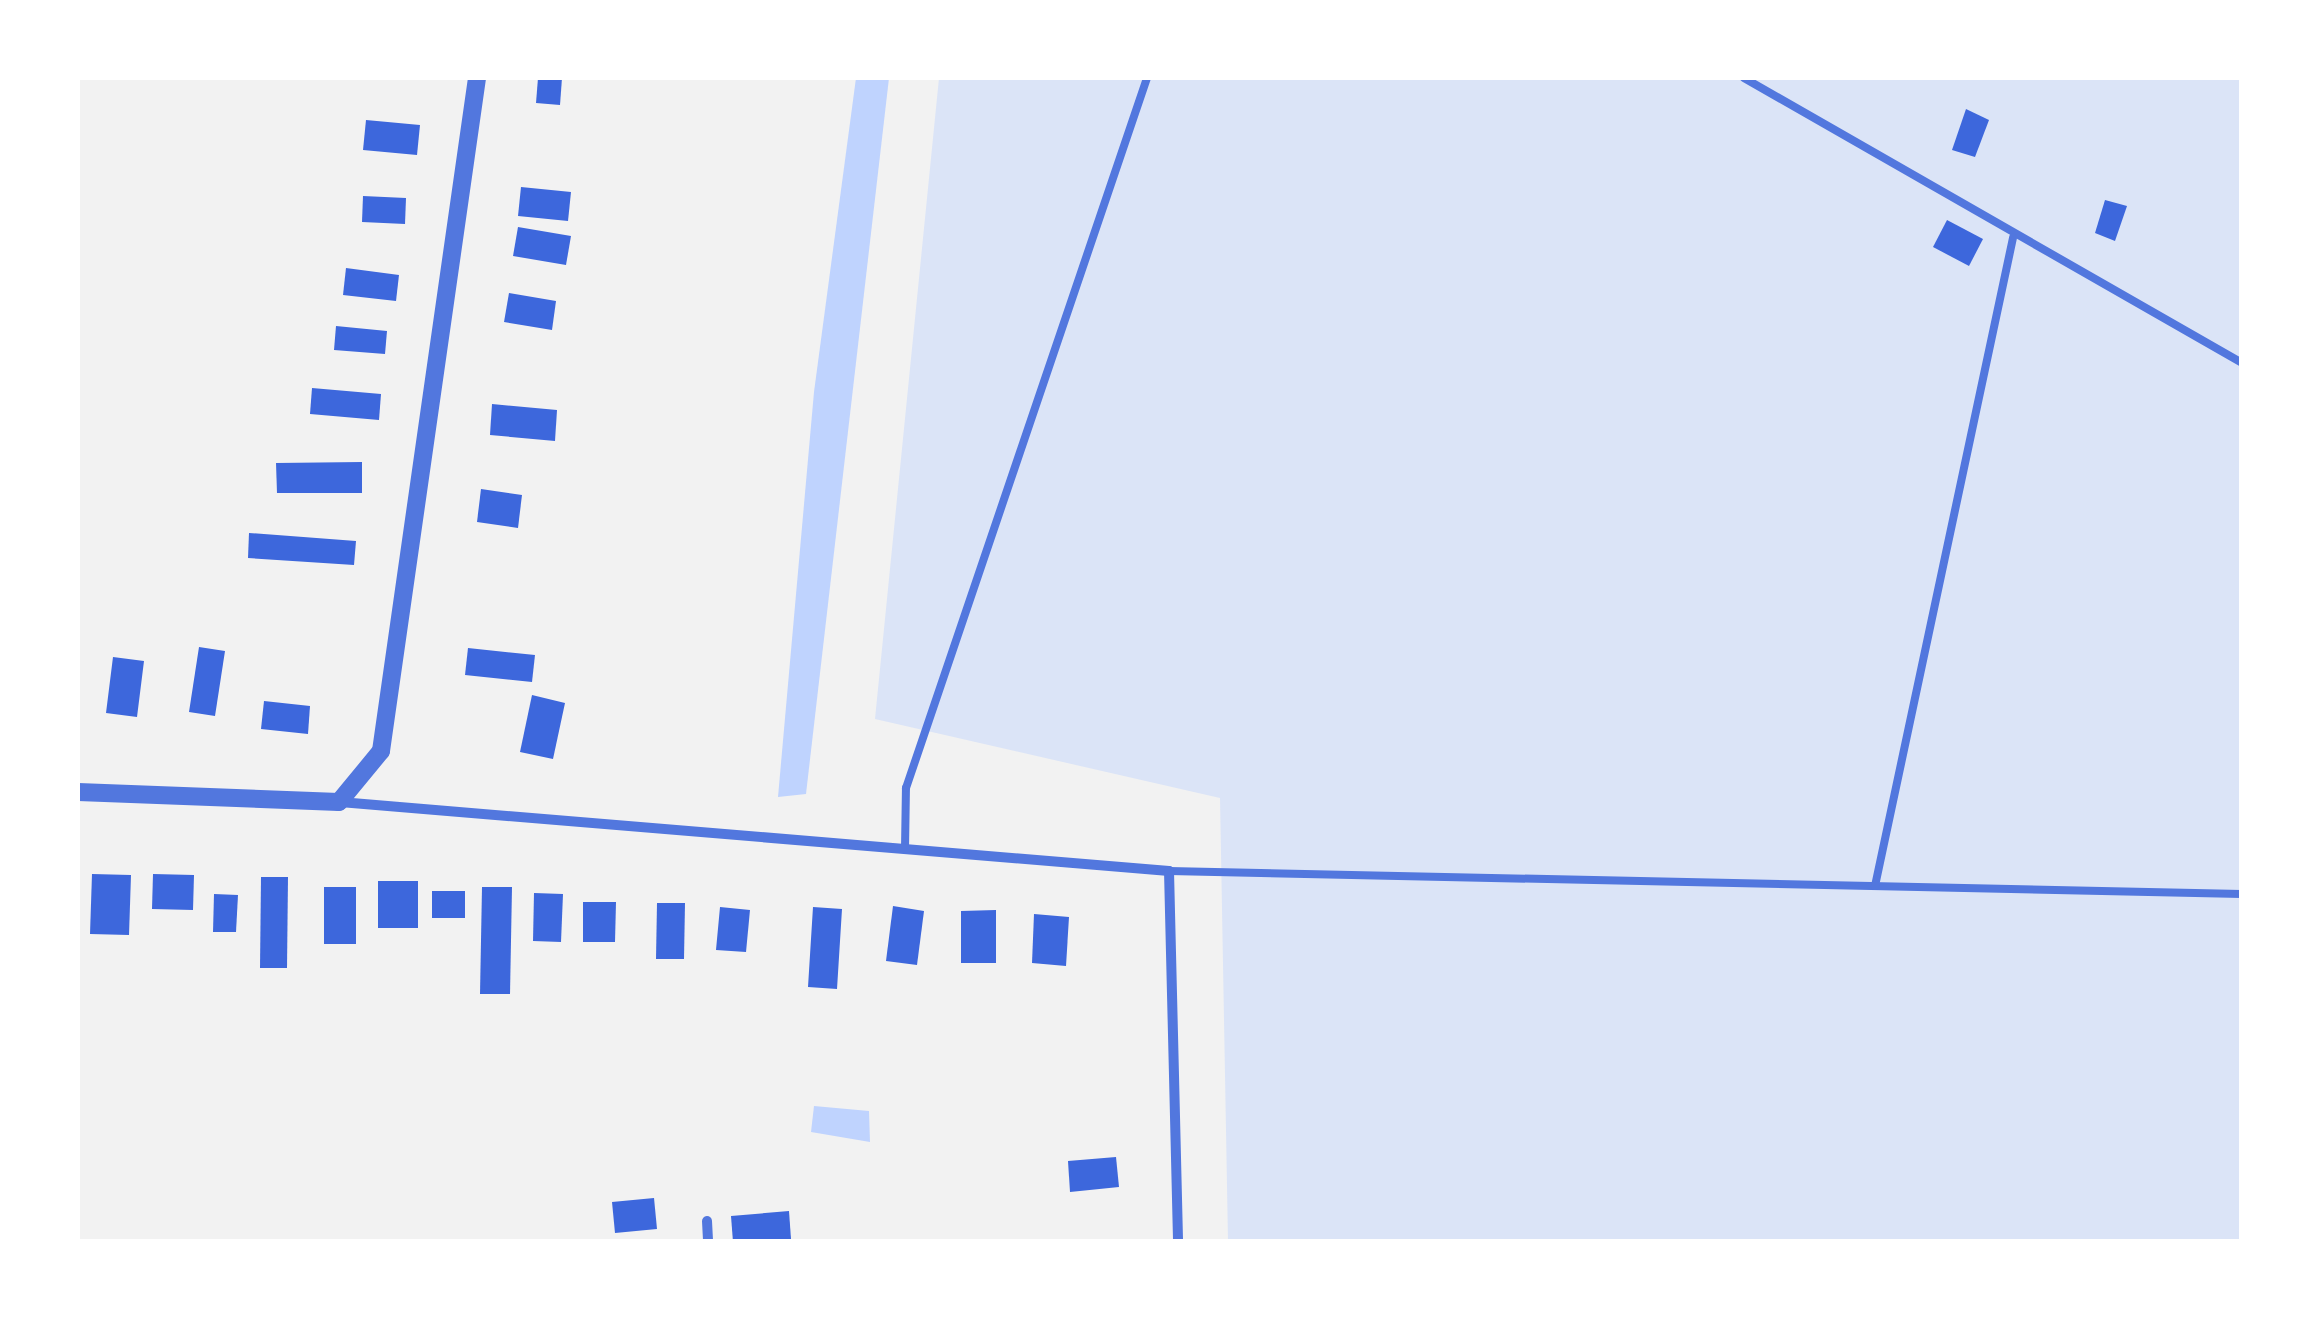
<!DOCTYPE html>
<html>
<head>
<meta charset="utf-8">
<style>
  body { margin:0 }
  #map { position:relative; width:2319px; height:1319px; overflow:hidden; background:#f2f2f2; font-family:"DM Sans",sans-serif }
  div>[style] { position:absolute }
  .green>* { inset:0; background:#dbe4f7 }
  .water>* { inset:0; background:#bfd3fe }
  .building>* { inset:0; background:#3d67dc }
  .service>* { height:8px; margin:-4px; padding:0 4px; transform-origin:4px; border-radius:4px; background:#5277de }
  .minor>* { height:10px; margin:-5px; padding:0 5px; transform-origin:5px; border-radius:5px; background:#5277de }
  .tertiary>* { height:18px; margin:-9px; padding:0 9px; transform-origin:9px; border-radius:9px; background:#5277de }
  span { translate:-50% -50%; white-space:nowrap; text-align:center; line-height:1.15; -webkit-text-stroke:8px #fff; paint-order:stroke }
  .frame { position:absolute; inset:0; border:80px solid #fff; pointer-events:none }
</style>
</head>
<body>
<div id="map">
  <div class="green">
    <i style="clip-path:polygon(939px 78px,2241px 78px,2241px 1241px,1228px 1241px,1220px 798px,875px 719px)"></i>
  </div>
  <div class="water">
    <i style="clip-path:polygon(856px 78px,889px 78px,806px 794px,778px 797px,814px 392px)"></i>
    <i style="clip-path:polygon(814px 1106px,869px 1111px,870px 1142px,811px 1132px)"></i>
  </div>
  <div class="building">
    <i style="clip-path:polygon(538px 78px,562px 78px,560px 105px,536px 103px)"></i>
    <i style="clip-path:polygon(1966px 109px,1989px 120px,1975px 157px,1952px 150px)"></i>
    <i style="clip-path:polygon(366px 120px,420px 125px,417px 155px,363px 150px)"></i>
    <i style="clip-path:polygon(521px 187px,571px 192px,568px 221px,518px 216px)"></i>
    <i style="clip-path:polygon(363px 196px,406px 198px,405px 224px,362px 222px)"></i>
    <i style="clip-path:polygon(2105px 200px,2127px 206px,2115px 241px,2095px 233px)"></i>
    <i style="clip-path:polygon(1947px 220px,1983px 239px,1969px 266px,1933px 247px)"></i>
    <i style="clip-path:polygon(518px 227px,571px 236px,566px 265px,513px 256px)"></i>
    <i style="clip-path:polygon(346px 268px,399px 275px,396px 301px,343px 295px)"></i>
    <i style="clip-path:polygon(509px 293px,556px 301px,552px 330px,504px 322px)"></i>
    <i style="clip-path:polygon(336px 326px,387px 331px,385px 354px,334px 350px)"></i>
    <i style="clip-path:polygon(312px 388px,381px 394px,379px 420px,310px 414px)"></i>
    <i style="clip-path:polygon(492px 404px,557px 410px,555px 441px,490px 435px)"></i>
    <i style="clip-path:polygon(362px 462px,362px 493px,277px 493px,276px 463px)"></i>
    <i style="clip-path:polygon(481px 489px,522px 495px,518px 528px,477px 522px)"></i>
    <i style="clip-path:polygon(249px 533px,356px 541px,354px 565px,248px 558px)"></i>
    <i style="clip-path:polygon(199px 647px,225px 651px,215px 716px,189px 712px)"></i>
    <i style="clip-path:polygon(468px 648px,535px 655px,532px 682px,465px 675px)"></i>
    <i style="clip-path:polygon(113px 657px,144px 661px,137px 717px,106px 713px)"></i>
    <i style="clip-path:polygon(532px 695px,565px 703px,553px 759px,520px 752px)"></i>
    <i style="clip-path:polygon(264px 701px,310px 706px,308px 734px,261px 729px)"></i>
    <i style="clip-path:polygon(92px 874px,131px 875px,129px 935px,90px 934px)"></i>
    <i style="clip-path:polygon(153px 874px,194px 875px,193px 910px,152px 909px)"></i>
    <i style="clip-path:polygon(261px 877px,288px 877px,287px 968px,260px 968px)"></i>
    <i style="clip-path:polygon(378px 881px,418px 881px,418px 928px,378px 928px)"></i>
    <i style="clip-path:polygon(324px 887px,356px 887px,356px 944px,324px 944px)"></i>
    <i style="clip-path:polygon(482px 887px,512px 887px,510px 994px,480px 994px)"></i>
    <i style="clip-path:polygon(432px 891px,465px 891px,465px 918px,432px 918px)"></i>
    <i style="clip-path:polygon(534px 893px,563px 894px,561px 942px,533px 941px)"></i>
    <i style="clip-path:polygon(214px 894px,238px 895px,236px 932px,213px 932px)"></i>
    <i style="clip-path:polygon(583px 902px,616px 902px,615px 942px,583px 942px)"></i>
    <i style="clip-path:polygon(657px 903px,685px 903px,684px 959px,656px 959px)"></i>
    <i style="clip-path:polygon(893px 906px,924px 911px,917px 965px,886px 961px)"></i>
    <i style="clip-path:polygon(720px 907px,750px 910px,746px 952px,716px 950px)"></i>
    <i style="clip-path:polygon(813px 907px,842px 909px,837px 989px,808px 987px)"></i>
    <i style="clip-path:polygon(996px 910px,996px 963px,961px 963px,961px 911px)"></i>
    <i style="clip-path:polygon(1034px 914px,1069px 917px,1066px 966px,1032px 963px)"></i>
    <i style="clip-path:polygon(1116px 1157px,1119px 1187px,1070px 1192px,1068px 1161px)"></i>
    <i style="clip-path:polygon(654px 1198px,657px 1229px,615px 1233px,612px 1202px)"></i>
    <i style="clip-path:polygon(789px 1211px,791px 1239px,733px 1242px,731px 1216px)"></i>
  </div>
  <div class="service">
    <i style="left:1744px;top:78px;width:574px;rotate:29.78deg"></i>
    <i style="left:905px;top:849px;width:61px;rotate:-89.1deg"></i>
    <i style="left:906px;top:788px;width:750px;rotate:-71.25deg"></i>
    <i style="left:1169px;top:871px;width:1073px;rotate:1.23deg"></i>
    <i style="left:1875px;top:886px;width:663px;rotate:-77.98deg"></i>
  </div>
  <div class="minor">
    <i style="left:340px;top:802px;width:832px;rotate:4.76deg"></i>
    <i style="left:1169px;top:871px;width:371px;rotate:88.6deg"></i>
    <i style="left:707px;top:1221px;width:21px;rotate:87deg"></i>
  </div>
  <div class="tertiary">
    <i style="left:78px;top:792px;width:261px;rotate:2.2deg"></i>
    <i style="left:339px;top:802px;width:66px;rotate:-50.5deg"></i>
    <i style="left:381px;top:751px;width:680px;rotate:-81.88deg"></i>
  </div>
  <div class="frame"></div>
</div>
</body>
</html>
